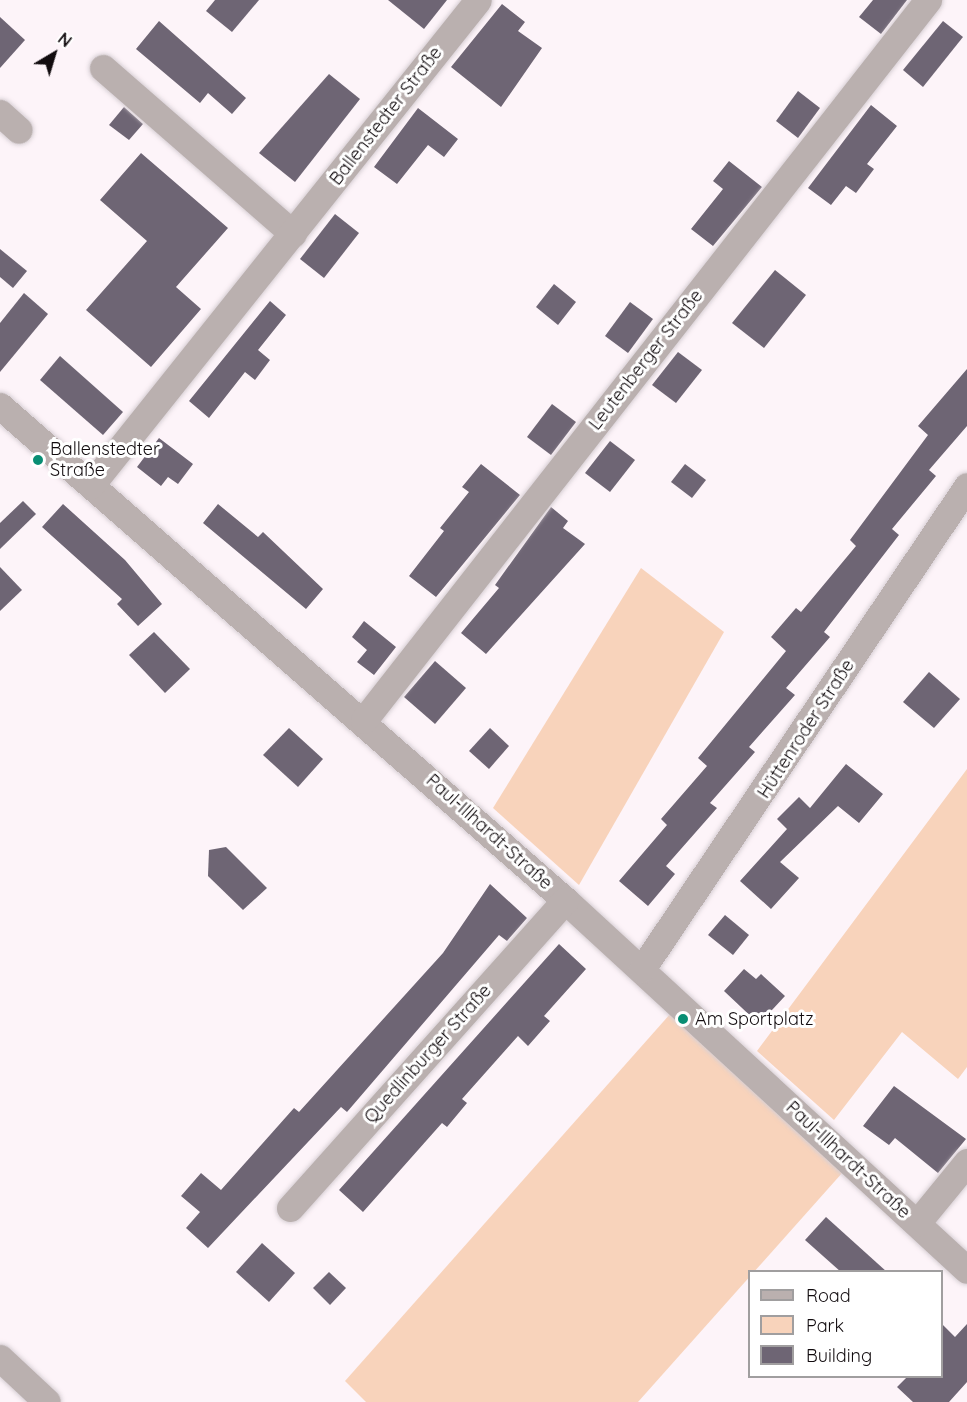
<!DOCTYPE html>
<html>
<head>
<meta charset="utf-8">
<style>
  body { margin:0 }
  #map { position:relative; width:967px; height:1402px; overflow:hidden; background:#fdf4f9; font-family:Quicksand,sans-serif }
  div>[style] { position:absolute }
  .green>* { inset:0; background:#f8d3bb }
  .building>* { inset:0; background:#6e6574 }
  .roads { filter:drop-shadow(0 0 2px #d7cfd4) drop-shadow(0 0 2px #d7cfd4) }
  .minor>* { height:27px; margin:-13.5px; padding:0 13.5px; transform-origin:13.5px; border-radius:13.5px; background:#bab0af }
  .dots>* { width:16px; height:16px; translate:-50% -50%; box-sizing:border-box; border:3px solid #fff; border-radius:50% }
  span { translate:-50% -50%; white-space:nowrap; text-align:center; line-height:1.15; -webkit-text-stroke:6px #fff; paint-order:stroke }
  .street-label { font-size:18px; color:#120c0f }
  .poi-label { font-size:18px; color:#120c0f }
  .left { translate:0 -50%; text-align:left }
  .legend { position:absolute; left:748px; top:1270px; width:195px; height:108px; box-sizing:border-box; background:#fff; border:2px solid #a09e9f; margin:0; padding:8px 10px; list-style:none; font-size:18px; color:#120c0f }
  .legend li { display:flex; align-items:center; gap:12px; height:30px }
  .legend b { width:30px; border:2px solid #a09e9f }
  .north { position:absolute; left:24px; top:24px; width:60px; height:60px; -webkit-text-stroke:4px #fff; paint-order:stroke; rotate:38deg; font-size:16px; font-weight:700; line-height:24px; text-align:center; color:#120c0f }
  .north::after { content:''; display:block; margin:auto; width:21px; height:27px; background:#120c0f; clip-path:polygon(50% 0,100% 100%,50% 72%,0 100%) }
</style>
</head>
<body>
<div id="map">
  <div class="green">
    <i style="clip-path:polygon(641px 568px,724px 632px,579px 885px,493px 808px)"></i>
    <i style="clip-path:polygon(967px 769px,967px 1067px,958px 1079px,902px 1032px,834px 1120px,757px 1051px)"></i>
    <i style="clip-path:polygon(671px 1013px,843px 1172px,638px 1402px,366px 1402px,345px 1381px)"></i>
  </div>
  <div class="building">
    <i style="clip-path:polygon(215px 0,259px 0,232px 32px,206px 11px)"></i>
    <i style="clip-path:polygon(388px 0,447px 0,424px 29px)"></i>
    <i style="clip-path:polygon(873px 0,907px 0,881px 34px,859px 17px)"></i>
    <i style="clip-path:polygon(502px 4px,525px 22px,518px 31px,542px 48px,501px 107px,451px 67px)"></i>
    <i style="clip-path:polygon(0 17px,25px 40px,0 68px)"></i>
    <i style="clip-path:polygon(159px 21px,246px 98px,232px 114px,208px 93px,200px 103px,136px 49px)"></i>
    <i style="clip-path:polygon(943px 21px,963px 37px,923px 87px,903px 70px)"></i>
    <i style="clip-path:polygon(329px 74px,360px 99px,295px 182px,259px 153px)"></i>
    <i style="clip-path:polygon(798px 91px,820px 108px,798px 138px,776px 121px)"></i>
    <i style="clip-path:polygon(871px 105px,897px 126px,867px 164px,874px 169px,856px 193px,846px 186px,831px 205px,808px 188px)"></i>
    <i style="clip-path:polygon(124px 107px,143px 124px,129px 140px,109px 125px)"></i>
    <i style="clip-path:polygon(418px 108px,458px 139px,444px 157px,428px 145px,397px 184px,374px 167px)"></i>
    <i style="clip-path:polygon(141px 153px,228px 228px,176px 287px,201px 309px,151px 367px,86px 310px,147px 241px,100px 200px)"></i>
    <i style="clip-path:polygon(729px 161px,762px 187px,713px 246px,691px 229px,723px 189px,713px 181px)"></i>
    <i style="clip-path:polygon(335px 214px,359px 233px,324px 278px,300px 259px)"></i>
    <i style="clip-path:polygon(0 249px,27px 271px,13px 288px,0 277px)"></i>
    <i style="clip-path:polygon(775px 270px,806px 295px,764px 348px,732px 323px)"></i>
    <i style="clip-path:polygon(554px 284px,576px 302px,558px 325px,536px 307px)"></i>
    <i style="clip-path:polygon(24px 293px,48px 314px,0 372px,0 323px)"></i>
    <i style="clip-path:polygon(270px 301px,286px 315px,258px 350px,270px 360px,255px 380px,245px 372px,209px 418px,189px 401px)"></i>
    <i style="clip-path:polygon(630px 302px,653px 319px,628px 353px,605px 336px)"></i>
    <i style="clip-path:polygon(678px 352px,702px 370px,676px 403px,652px 385px)"></i>
    <i style="clip-path:polygon(60px 356px,123px 412px,103px 435px,40px 380px)"></i>
    <i style="clip-path:polygon(967px 369px,967px 426px,929px 470px,936px 476px,892px 529px,899px 535px,824px 632px,830px 637px,786px 688px,795px 695px,749px 747px,755px 752px,710px 803px,717px 808px,666px 866px,675px 874px,648px 906px,619px 881px,667px 825px,661px 819px,707px 766px,698px 758px,786px 651px,771px 637px,796px 608px,801px 612px,856px 546px,850px 540px,928px 435px,918px 426px)"></i>
    <i style="clip-path:polygon(552px 404px,576px 422px,551px 455px,527px 437px)"></i>
    <i style="clip-path:polygon(159px 438px,193px 464px,178px 484px,168px 477px,161px 486px,137px 467px)"></i>
    <i style="clip-path:polygon(610px 441px,635px 460px,610px 492px,585px 473px)"></i>
    <i style="clip-path:polygon(481px 464px,520px 495px,436px 597px,409px 576px,444px 531px,440px 528px,469px 492px,462px 487px)"></i>
    <i style="clip-path:polygon(685px 464px,706px 480px,692px 498px,671px 482px)"></i>
    <i style="clip-path:polygon(23px 501px,36px 514px,0 549px,0 523px)"></i>
    <i style="clip-path:polygon(63px 504px,125px 560px,162px 604px,138px 626px,117px 604px,122px 599px,42px 527px)"></i>
    <i style="clip-path:polygon(218px 504px,258px 537px,263px 532px,323px 589px,306px 609px,203px 523px)"></i>
    <i style="clip-path:polygon(551px 507px,568px 521px,563px 528px,585px 544px,486px 654px,461px 633px,499px 588px,495px 585px)"></i>
    <i style="clip-path:polygon(0 567px,22px 590px,0 611px)"></i>
    <i style="clip-path:polygon(364px 621px,396px 647px,374px 675px,357px 662px,367px 650px,352px 637px)"></i>
    <i style="clip-path:polygon(154px 632px,190px 669px,165px 693px,129px 655px)"></i>
    <i style="clip-path:polygon(435px 661px,466px 688px,435px 724px,404px 697px)"></i>
    <i style="clip-path:polygon(929px 672px,960px 699px,934px 728px,903px 702px)"></i>
    <i style="clip-path:polygon(289px 728px,323px 759px,298px 787px,263px 755px)"></i>
    <i style="clip-path:polygon(490px 728px,509px 746px,489px 769px,469px 751px)"></i>
    <i style="clip-path:polygon(846px 764px,883px 794px,859px 823px,838px 806px,780px 862px,799px 878px,771px 909px,740px 881px,787px 829px,777px 819px,799px 797px,810px 808px)"></i>
    <i style="clip-path:polygon(226px 847px,267px 888px,243px 910px,208px 876px,209px 850px)"></i>
    <i style="clip-path:polygon(490px 884px,527px 918px,507px 941px,499px 935px,347px 1112px,341px 1107px,208px 1248px,186px 1228px,200px 1212px,181px 1196px,201px 1173px,221px 1190px,294px 1108px,299px 1112px,443px 953px)"></i>
    <i style="clip-path:polygon(725px 915px,749px 935px,733px 955px,708px 935px)"></i>
    <i style="clip-path:polygon(559px 944px,586px 969px,544px 1016px,550px 1021px,528px 1046px,518px 1036px,462px 1099px,467px 1103px,447px 1127px,442px 1123px,363px 1212px,339px 1190px)"></i>
    <i style="clip-path:polygon(744px 969px,756px 979px,761px 974px,785px 996px,759px 1024px,724px 991px)"></i>
    <i style="clip-path:polygon(894px 1086px,966px 1139px,938px 1173px,895px 1138px,889px 1145px,863px 1126px)"></i>
    <i style="clip-path:polygon(826px 1217px,887px 1272px,841px 1272px,805px 1240px)"></i>
    <i style="clip-path:polygon(262px 1243px,295px 1273px,269px 1302px,236px 1272px)"></i>
    <i style="clip-path:polygon(329px 1272px,346px 1288px,330px 1305px,313px 1288px)"></i>
    <i style="clip-path:polygon(942px 1324px,955px 1337px,967px 1324px,967px 1382px,949px 1402px,913px 1402px,897px 1387px,907px 1377px,942px 1377px)"></i>
  </div>
  <div class="roads">
    <div class="minor">
      <i style="left:103px;top:68px;width:252px;rotate:41.1deg"></i>
      <i style="left:0;top:113px;width:25px;rotate:42deg"></i>
      <i style="left:0;top:406px;width:751px;rotate:41.16deg"></i>
      <i style="left:565px;top:900px;width:546px;rotate:42.63deg"></i>
      <i style="left:91px;top:485px;width:620px;rotate:-51.41deg"></i>
      <i style="left:364px;top:720px;width:915px;rotate:-51.93deg"></i>
      <i style="left:642px;top:969px;width:582px;rotate:-56.06deg"></i>
      <i style="left:290px;top:1208px;width:413px;rotate:-48.2deg"></i>
      <i style="left:917px;top:1223px;width:79px;rotate:-50.7deg"></i>
      <i style="left:0;top:1358px;width:64px;rotate:43.1deg"></i>
    </div>
  </div>
  <div class="dots">
    <i style="left:38px;top:460px;background:#098e74"></i>
    <i style="left:683px;top:1019px;background:#098e74"></i>
  </div>
  <div class="street-label">
    <span style="left:386px;top:116px;rotate:-52deg">Ballenstedter Straße</span>
    <span style="left:646px;top:360px;rotate:-52deg">Leutenberger Straße</span>
    <span style="left:806px;top:729px;rotate:-57deg">Hüttenroder Straße</span>
    <span style="left:489px;top:832px;rotate:42deg">Paul-Illhardt-Straße</span>
    <span style="left:428px;top:1054px;rotate:-48deg">Quedlinburger Straße</span>
    <span style="left:848px;top:1160px;rotate:43deg">Paul-Illhardt-Straße</span>
  </div>
  <div class="poi-label">
    <span class="left" style="left:50px;top:460px">Ballenstedter<br>Straße</span>
    <span class="left" style="left:695px;top:1019px">Am Sportplatz</span>
  </div>
  <ul class="legend">
  <li><b style="height:8px;background:#bab0af"></b>Road</li>
  <li><b style="height:16px;background:#f8d3bb"></b>Park</li>
  <li><b style="height:16px;background:#6e6574"></b>Building</li>
  </ul>
  <div class="north">N</div>
</div>
</body>
</html>
